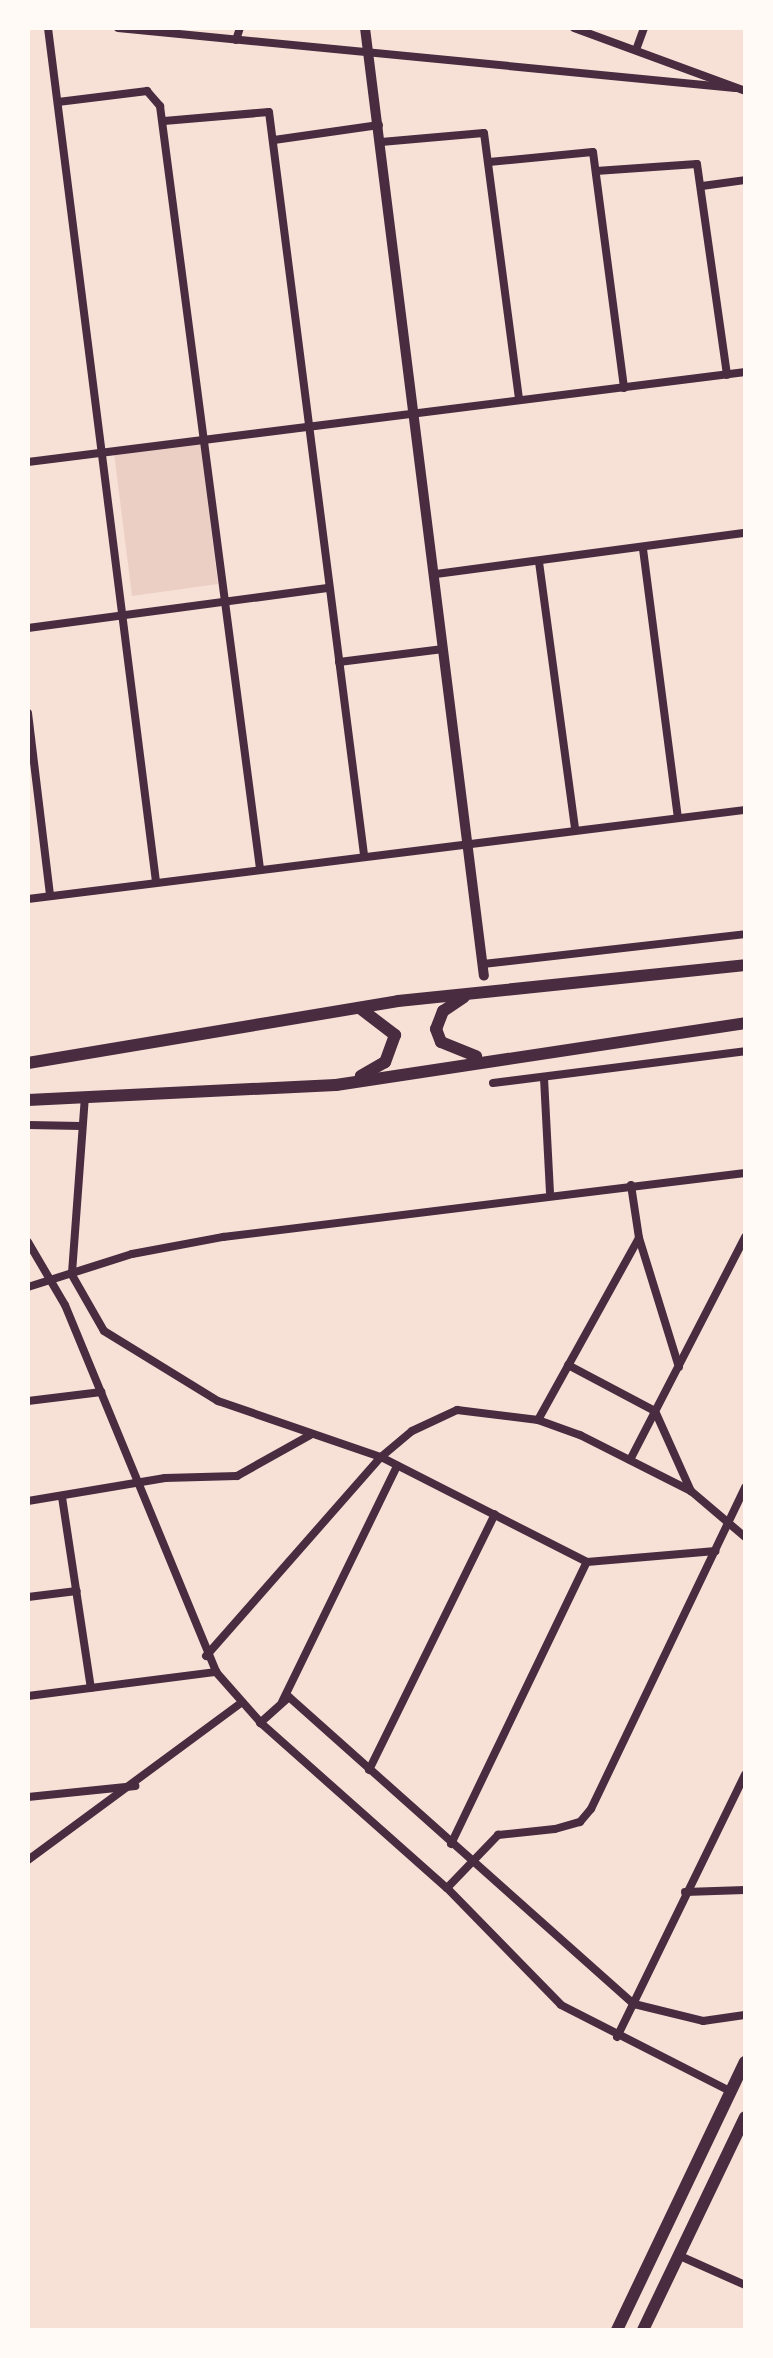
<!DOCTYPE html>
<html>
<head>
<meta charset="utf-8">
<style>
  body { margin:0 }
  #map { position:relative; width:773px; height:2358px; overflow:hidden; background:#f7e1d7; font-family:Arial,sans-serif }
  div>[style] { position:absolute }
  .green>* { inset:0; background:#ebcfc5 }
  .minor>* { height:8px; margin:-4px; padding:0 4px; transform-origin:4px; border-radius:4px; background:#4a2c40 }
  .tertiary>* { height:10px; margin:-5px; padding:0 5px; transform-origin:5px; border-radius:5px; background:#4a2c40 }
  .primary>* { height:12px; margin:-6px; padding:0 6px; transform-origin:6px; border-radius:6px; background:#4a2c40 }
  .trunk>* { height:12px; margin:-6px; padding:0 6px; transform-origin:6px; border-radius:6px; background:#4a2c40 }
  span { translate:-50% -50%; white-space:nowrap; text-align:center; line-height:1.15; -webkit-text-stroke:6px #fffaf5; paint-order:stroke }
  .frame { position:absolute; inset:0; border:30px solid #fffaf5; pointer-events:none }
</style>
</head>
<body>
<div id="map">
  <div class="green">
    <i style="clip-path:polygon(200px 441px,218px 584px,132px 596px,114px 453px)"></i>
  </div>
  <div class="minor">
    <i style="left:48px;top:28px;width:861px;rotate:82.79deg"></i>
    <i style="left:118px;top:28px;width:620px;rotate:5.55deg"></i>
    <i style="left:574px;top:28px;width:182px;rotate:20.2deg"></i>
    <i style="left:236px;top:40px;width:13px;rotate:-72deg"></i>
    <i style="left:636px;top:50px;width:23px;rotate:-70deg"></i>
    <i style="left:58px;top:102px;width:90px;rotate:-7deg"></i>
    <i style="left:147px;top:91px;width:20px;rotate:49deg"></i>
    <i style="left:160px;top:106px;width:770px;rotate:82.53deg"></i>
    <i style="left:164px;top:121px;width:105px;rotate:-4.9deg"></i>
    <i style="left:269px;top:112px;width:749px;rotate:82.71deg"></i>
    <i style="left:274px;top:140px;width:106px;rotate:-8.1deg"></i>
    <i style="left:381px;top:142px;width:103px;rotate:-5deg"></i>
    <i style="left:484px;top:133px;width:269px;rotate:82.5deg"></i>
    <i style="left:489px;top:162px;width:104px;rotate:-5.5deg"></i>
    <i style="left:593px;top:152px;width:238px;rotate:82.5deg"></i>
    <i style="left:596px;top:171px;width:101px;rotate:-4deg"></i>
    <i style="left:697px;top:164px;width:213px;rotate:81.9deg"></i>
    <i style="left:702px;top:186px;width:43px;rotate:-7.9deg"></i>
    <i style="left:28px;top:462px;width:723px;rotate:-7.15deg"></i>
    <i style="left:643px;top:549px;width:271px;rotate:82.6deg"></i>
    <i style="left:539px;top:562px;width:269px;rotate:82.3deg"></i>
    <i style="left:436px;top:574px;width:312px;rotate:-7.6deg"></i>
    <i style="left:28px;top:628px;width:304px;rotate:-7.6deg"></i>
    <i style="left:339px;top:662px;width:105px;rotate:-7.1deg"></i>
    <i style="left:28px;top:713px;width:184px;rotate:83.1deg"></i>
    <i style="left:28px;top:899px;width:723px;rotate:-7.08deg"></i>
    <i style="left:483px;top:964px;width:264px;rotate:-6.5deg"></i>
    <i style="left:544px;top:1078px;width:114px;rotate:87deg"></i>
    <i style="left:493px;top:1083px;width:254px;rotate:-7.2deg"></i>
    <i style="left:85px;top:1096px;width:179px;rotate:94.2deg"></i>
    <i style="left:72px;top:1275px;width:64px;rotate:60.3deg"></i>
    <i style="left:104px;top:1331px;width:134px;rotate:31.6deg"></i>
    <i style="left:218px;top:1401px;width:172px;rotate:19deg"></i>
    <i style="left:381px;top:1457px;width:231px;rotate:27deg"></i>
    <i style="left:587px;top:1562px;width:129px;rotate:-4.9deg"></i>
    <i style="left:28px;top:1125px;width:53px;rotate:1.1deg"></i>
    <i style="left:631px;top:1185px;width:54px;rotate:81.4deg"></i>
    <i style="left:639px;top:1238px;width:135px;rotate:72.8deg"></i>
    <i style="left:28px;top:1242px;width:73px;rotate:59.6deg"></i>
    <i style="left:65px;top:1305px;width:397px;rotate:67.6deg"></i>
    <i style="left:216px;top:1672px;width:69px;rotate:48.5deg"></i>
    <i style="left:262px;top:1724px;width:247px;rotate:41.6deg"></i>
    <i style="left:447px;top:1888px;width:163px;rotate:45.7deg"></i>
    <i style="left:561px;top:2005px;width:190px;rotate:27deg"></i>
    <i style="left:28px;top:1287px;width:109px;rotate:-17.6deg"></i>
    <i style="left:132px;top:1254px;width:93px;rotate:-10.6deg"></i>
    <i style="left:223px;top:1237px;width:526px;rotate:-6.99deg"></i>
    <i style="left:568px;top:1365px;width:98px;rotate:27.9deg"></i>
    <i style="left:28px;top:1401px;width:74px;rotate:-7deg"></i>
    <i style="left:655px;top:1411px;width:88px;rotate:65.8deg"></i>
    <i style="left:538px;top:1420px;width:208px;rotate:-61deg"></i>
    <i style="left:630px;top:1460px;width:251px;rotate:-62.7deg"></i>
    <i style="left:62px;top:1497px;width:193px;rotate:81.4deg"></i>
    <i style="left:28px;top:1501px;width:139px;rotate:-9.5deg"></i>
    <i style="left:165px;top:1478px;width:72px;rotate:-1.6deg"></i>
    <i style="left:237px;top:1476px;width:84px;rotate:-29.3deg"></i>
    <i style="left:28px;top:1597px;width:49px;rotate:-7deg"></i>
    <i style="left:206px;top:1656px;width:265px;rotate:-48.7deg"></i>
    <i style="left:381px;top:1457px;width:40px;rotate:-40deg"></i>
    <i style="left:412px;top:1431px;width:50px;rotate:-25deg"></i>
    <i style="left:457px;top:1410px;width:82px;rotate:7deg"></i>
    <i style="left:538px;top:1420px;width:45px;rotate:19.7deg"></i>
    <i style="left:580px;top:1435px;width:124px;rotate:26.8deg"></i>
    <i style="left:691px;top:1491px;width:71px;rotate:40.4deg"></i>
    <i style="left:28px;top:1696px;width:190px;rotate:-7.3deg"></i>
    <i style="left:282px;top:1702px;width:263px;rotate:-64deg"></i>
    <i style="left:260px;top:1723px;width:39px;rotate:-42deg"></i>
    <i style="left:289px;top:1697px;width:462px;rotate:41.7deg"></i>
    <i style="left:634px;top:2004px;width:71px;rotate:13.8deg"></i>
    <i style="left:703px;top:2021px;width:42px;rotate:-8.1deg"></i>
    <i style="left:369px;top:1770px;width:285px;rotate:-63.8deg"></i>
    <i style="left:28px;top:1797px;width:108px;rotate:-5.9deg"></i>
    <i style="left:451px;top:1844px;width:313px;rotate:-64.3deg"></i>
    <i style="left:28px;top:1860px;width:266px;rotate:-36.4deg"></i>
    <i style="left:447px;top:1888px;width:74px;rotate:-46.1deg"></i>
    <i style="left:498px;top:1835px;width:57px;rotate:-6deg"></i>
    <i style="left:555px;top:1829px;width:26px;rotate:-16deg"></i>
    <i style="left:580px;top:1822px;width:17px;rotate:-50deg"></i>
    <i style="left:591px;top:1809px;width:357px;rotate:-64.4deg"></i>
    <i style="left:685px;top:1892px;width:60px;rotate:-1.9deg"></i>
    <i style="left:617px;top:2037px;width:292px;rotate:-64deg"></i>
    <i style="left:680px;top:2256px;width:71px;rotate:24deg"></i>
  </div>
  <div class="tertiary">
    <i style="left:365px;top:28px;width:955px;rotate:82.85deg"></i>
  </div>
  <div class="primary">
    <i style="left:617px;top:2330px;width:297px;rotate:-64.5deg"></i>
    <i style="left:643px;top:2330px;width:236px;rotate:-64.4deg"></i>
  </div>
  <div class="trunk">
    <i style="left:464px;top:997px;width:25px;rotate:146deg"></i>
    <i style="left:443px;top:1011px;width:19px;rotate:111deg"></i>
    <i style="left:436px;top:1029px;width:14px;rotate:69deg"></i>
    <i style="left:441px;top:1042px;width:38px;rotate:22deg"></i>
    <i style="left:361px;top:1009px;width:43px;rotate:37.4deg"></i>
    <i style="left:395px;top:1035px;width:29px;rotate:110deg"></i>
    <i style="left:385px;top:1062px;width:28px;rotate:150deg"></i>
    <i style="left:28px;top:1063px;width:375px;rotate:-9.5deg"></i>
    <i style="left:398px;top:1001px;width:349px;rotate:-5.9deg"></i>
    <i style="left:28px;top:1100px;width:308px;rotate:-2.8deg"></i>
    <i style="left:336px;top:1085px;width:414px;rotate:-8.6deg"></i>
  </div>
  <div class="frame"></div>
</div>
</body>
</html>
